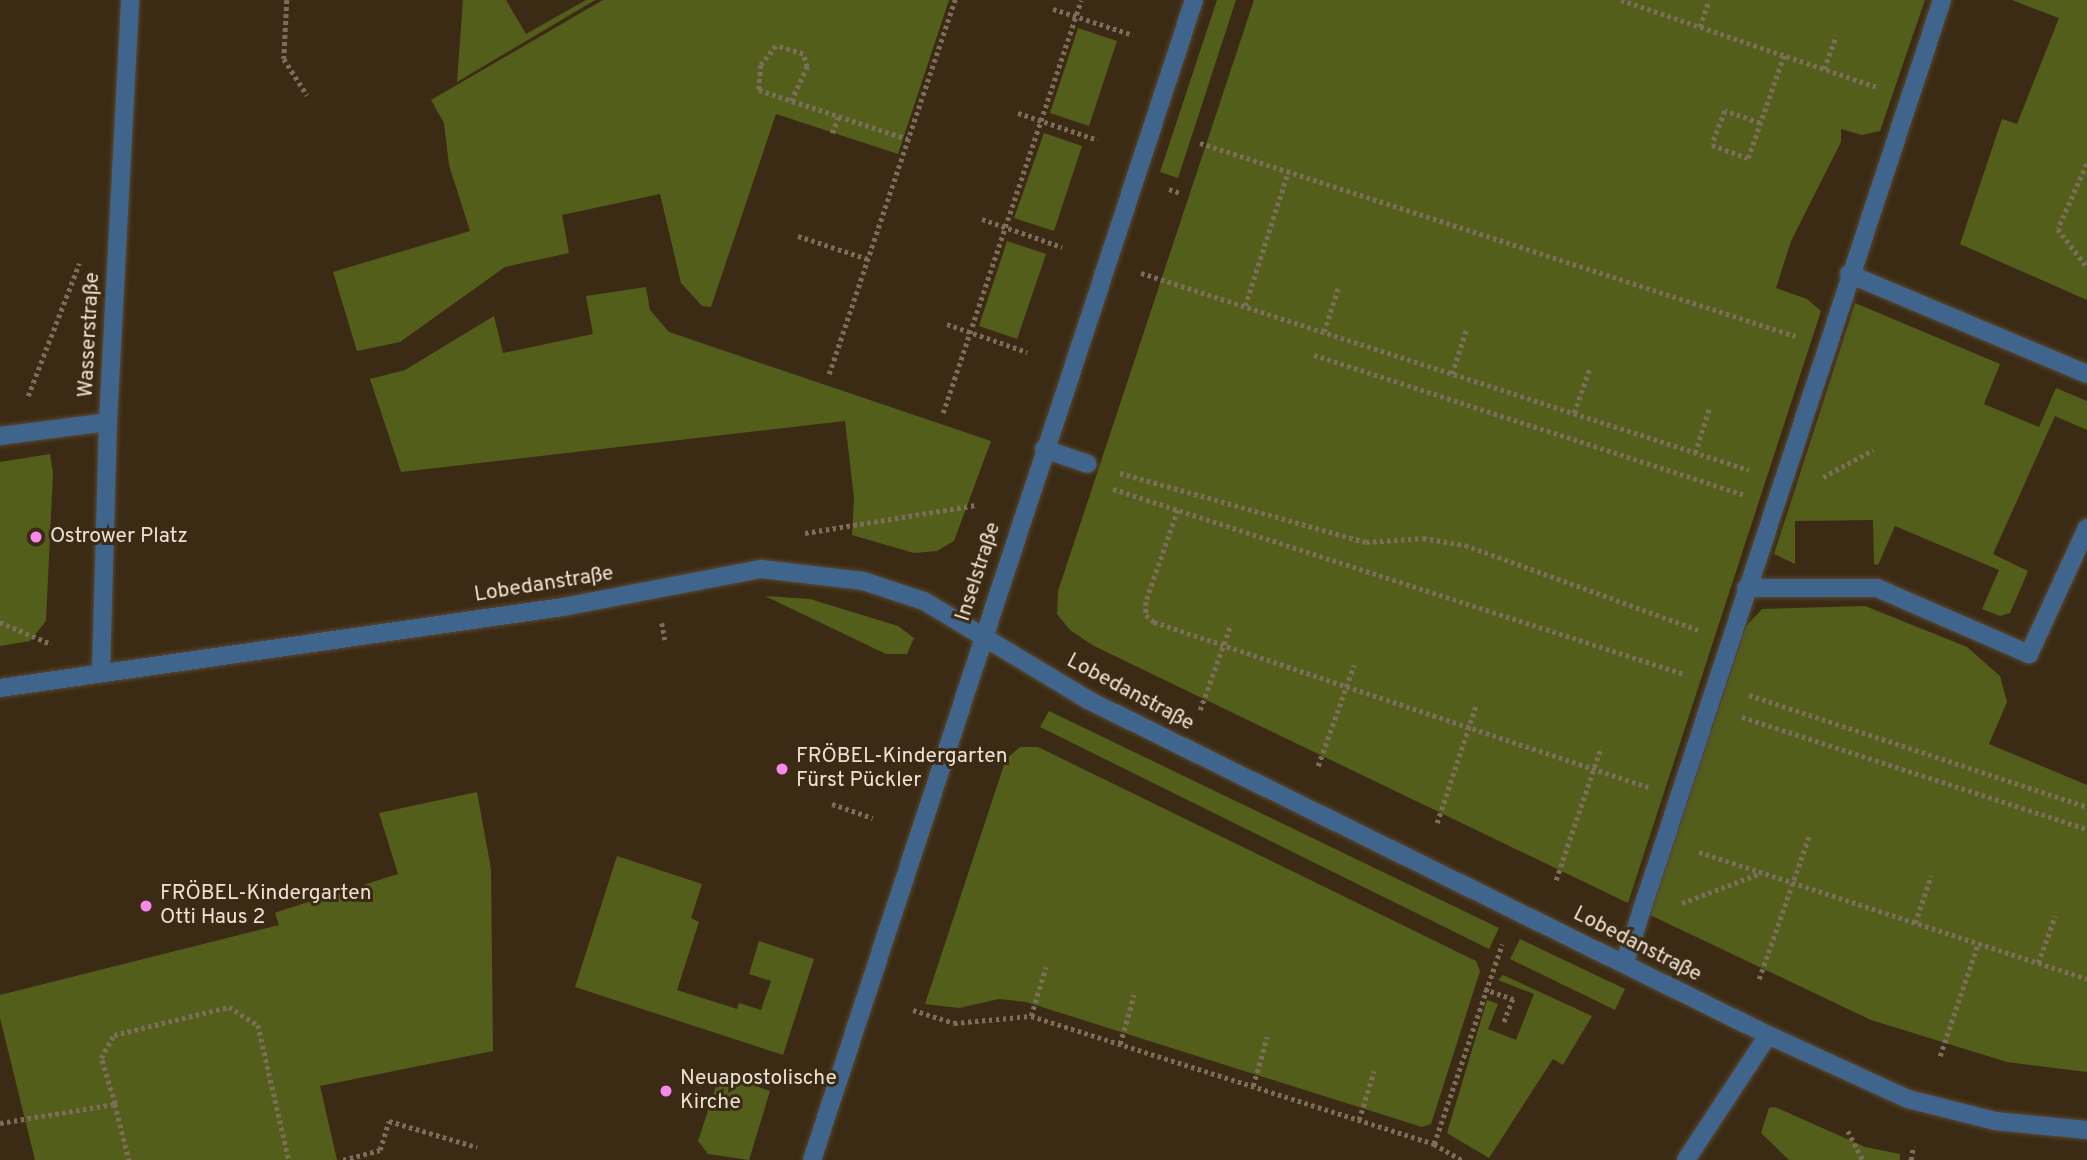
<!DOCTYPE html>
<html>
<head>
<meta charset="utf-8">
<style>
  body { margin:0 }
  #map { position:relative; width:2087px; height:1160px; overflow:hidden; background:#3c2b14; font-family:Overpass,sans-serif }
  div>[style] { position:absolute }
  .green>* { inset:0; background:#535e1b }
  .path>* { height:4.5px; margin-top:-2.25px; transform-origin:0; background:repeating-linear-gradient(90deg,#7d6e5b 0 3.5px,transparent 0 7px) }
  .roads { filter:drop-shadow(0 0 2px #584833) drop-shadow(0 0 2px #584833) }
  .minor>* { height:18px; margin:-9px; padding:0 9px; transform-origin:9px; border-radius:9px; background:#40658d }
  .dots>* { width:19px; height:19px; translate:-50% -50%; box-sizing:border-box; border:4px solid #3c2b14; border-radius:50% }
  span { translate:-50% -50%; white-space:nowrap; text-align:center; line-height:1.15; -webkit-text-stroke:6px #3c2b14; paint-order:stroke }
  .street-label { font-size:21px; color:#ede2d5 }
  .poi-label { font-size:21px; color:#ede2d5 }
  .left { translate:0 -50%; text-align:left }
</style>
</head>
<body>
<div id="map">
  <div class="green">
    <i style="clip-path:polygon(463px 0,506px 0,526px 34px,586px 0,595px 0,457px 82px)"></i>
    <i style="clip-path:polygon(603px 0,949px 0,898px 154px,776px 114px,711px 307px,702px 306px,681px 283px,660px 194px,562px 215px,569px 253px,505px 267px,400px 342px,357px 351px,333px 272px,470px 231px,449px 165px,444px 123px,431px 100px)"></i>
    <i style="clip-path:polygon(1217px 0,1236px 0,1178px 178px,1160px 172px)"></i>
    <i style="clip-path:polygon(1254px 0,1925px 0,1880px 131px,1862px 135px,1841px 129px,1841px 142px,1791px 241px,1776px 288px,1807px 299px,1821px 311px,1628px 903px,1094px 646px,1070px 630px,1057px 614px,1058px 591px)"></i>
    <i style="clip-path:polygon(2012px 0,2087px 0,2087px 300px,1960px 244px,2002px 119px,2017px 124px,2059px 18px)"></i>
    <i style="clip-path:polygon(1078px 28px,1117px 41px,1089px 126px,1050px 113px)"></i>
    <i style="clip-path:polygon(1044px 133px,1082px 146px,1054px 231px,1014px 218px)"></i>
    <i style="clip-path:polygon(1007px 241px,1046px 254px,1017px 339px,979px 326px)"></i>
    <i style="clip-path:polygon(646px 287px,650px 310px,669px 332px,991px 441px,954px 541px,937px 551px,914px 553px,852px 535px,854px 498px,845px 421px,401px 472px,370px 379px,405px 370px,494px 316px,503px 353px,593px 334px,586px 296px)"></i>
    <i style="clip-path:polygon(1855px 303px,2000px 364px,1984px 404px,2039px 427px,2056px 388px,2087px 401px,2087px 430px,2055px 416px,1993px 554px,2028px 571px,2010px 613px,2000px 616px,1982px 609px,1999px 570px,1895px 526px,1878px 565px,1874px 564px,1873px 520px,1795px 521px,1795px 564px,1774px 554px)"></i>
    <i style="clip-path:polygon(50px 454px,53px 473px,46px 621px,30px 641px,0 646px,0 462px)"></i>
    <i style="clip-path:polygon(765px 596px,810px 599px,898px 626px,914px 638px,907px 654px,886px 654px)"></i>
    <i style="clip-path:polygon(1865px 606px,1967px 647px,2000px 676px,2007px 702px,1989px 744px,2087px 785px,2087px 1072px,2007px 1062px,1871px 1020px,1650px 915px,1746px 626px,1762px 609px)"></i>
    <i style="clip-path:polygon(1049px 711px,1499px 928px,1489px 949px,1040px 727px)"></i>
    <i style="clip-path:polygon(1020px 747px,1038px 747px,1476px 961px,1480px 971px,1431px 1124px,1422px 1127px,1026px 1002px,999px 999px,959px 1008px,925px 1004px,1006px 759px)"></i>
    <i style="clip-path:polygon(477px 792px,491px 869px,493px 1051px,320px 1086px,337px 1160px,35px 1160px,0 1018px,0 995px,279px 925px,275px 913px,280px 911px,398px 874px,379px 813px)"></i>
    <i style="clip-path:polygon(617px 856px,702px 884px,691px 918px,699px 922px,677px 990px,737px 1009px,739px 1003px,761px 1010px,771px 981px,749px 974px,759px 941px,814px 959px,783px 1055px,575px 987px)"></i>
    <i style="clip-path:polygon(1520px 939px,1625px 989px,1615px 1010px,1510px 959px)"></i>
    <i style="clip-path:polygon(1503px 975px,1592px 1016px,1563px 1065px,1553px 1059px,1489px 1158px,1447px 1133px,1487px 1000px,1498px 1004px,1488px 1029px,1516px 1040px,1534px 994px,1498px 980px)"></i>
    <i style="clip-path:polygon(720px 1074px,770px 1091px,749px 1160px,708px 1154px,698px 1141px)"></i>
    <i style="clip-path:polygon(1775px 1107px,1865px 1147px,1900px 1154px,1900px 1160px,1789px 1160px,1761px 1133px,1769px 1108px)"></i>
  </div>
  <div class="path">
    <i style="left:287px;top:0;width:59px;rotate:92.9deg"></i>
    <i style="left:284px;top:59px;width:43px;rotate:57.4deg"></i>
    <i style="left:1621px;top:0;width:269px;rotate:18.8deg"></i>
    <i style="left:1053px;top:9px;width:84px;rotate:18deg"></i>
    <i style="left:1700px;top:27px;width:28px;rotate:-72deg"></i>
    <i style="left:1824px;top:69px;width:35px;rotate:-70deg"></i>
    <i style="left:791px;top:101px;width:38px;rotate:-65deg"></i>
    <i style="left:807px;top:67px;width:14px;rotate:-107deg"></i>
    <i style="left:803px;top:54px;width:28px;rotate:-163deg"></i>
    <i style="left:776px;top:46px;width:24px;rotate:128deg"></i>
    <i style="left:761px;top:65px;width:25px;rotate:95deg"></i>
    <i style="left:759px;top:90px;width:157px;rotate:18.2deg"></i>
    <i style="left:1018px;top:113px;width:84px;rotate:18.6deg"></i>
    <i style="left:1760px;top:123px;width:37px;rotate:-161deg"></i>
    <i style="left:1725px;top:111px;width:36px;rotate:111deg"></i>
    <i style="left:1712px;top:145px;width:38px;rotate:20deg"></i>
    <i style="left:1748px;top:158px;width:109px;rotate:-70.7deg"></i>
    <i style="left:832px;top:133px;width:18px;rotate:-68deg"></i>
    <i style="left:1200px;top:143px;width:626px;rotate:17.97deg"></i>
    <i style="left:2087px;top:164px;width:71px;rotate:114deg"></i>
    <i style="left:2058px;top:229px;width:48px;rotate:52.7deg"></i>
    <i style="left:1169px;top:189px;width:12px;rotate:20deg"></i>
    <i style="left:982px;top:219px;width:85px;rotate:19.3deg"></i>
    <i style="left:798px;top:236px;width:74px;rotate:18.2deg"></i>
    <i style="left:1141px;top:273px;width:639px;rotate:17.95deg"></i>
    <i style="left:1245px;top:306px;width:141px;rotate:-72.2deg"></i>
    <i style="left:947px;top:324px;width:85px;rotate:19.3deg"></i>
    <i style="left:1324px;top:332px;width:49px;rotate:-72.3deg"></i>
    <i style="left:1314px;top:355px;width:451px;rotate:18deg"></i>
    <i style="left:829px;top:374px;width:395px;rotate:-71.4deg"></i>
    <i style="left:1452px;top:374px;width:49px;rotate:-72.3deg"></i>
    <i style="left:28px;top:396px;width:142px;rotate:-68.9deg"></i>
    <i style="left:943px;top:413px;width:435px;rotate:-71.5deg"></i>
    <i style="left:1574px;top:413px;width:49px;rotate:-70.8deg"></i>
    <i style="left:1695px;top:453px;width:49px;rotate:-72.3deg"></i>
    <i style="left:1120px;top:473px;width:255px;rotate:15.7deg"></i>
    <i style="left:1366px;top:542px;width:57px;rotate:-4deg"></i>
    <i style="left:1423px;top:538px;width:43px;rotate:9.5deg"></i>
    <i style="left:1465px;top:545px;width:248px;rotate:20deg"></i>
    <i style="left:1823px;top:477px;width:57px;rotate:-28.4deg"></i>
    <i style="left:1113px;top:489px;width:600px;rotate:17.95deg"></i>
    <i style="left:1178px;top:510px;width:97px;rotate:109.2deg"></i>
    <i style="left:1146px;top:602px;width:13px;rotate:90deg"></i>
    <i style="left:1146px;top:615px;width:11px;rotate:41deg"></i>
    <i style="left:1154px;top:622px;width:521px;rotate:18.47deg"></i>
    <i style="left:805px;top:533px;width:173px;rotate:-9.3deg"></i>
    <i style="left:0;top:622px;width:56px;rotate:23.3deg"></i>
    <i style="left:662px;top:623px;width:17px;rotate:80deg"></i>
    <i style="left:1749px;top:695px;width:356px;rotate:18.3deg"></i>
    <i style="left:1200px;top:710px;width:91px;rotate:-70.2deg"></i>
    <i style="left:1742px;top:717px;width:363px;rotate:18deg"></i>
    <i style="left:1318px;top:766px;width:107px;rotate:-70.4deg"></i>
    <i style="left:832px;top:804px;width:43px;rotate:18.9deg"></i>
    <i style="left:1437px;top:823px;width:124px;rotate:-71.7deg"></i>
    <i style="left:1699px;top:852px;width:408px;rotate:18.1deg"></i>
    <i style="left:1556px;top:880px;width:140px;rotate:-71.3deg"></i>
    <i style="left:1682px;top:903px;width:85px;rotate:-20.8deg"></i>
    <i style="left:1915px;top:923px;width:50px;rotate:-71.2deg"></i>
    <i style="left:2038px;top:963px;width:50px;rotate:-70.1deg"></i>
    <i style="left:1759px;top:979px;width:151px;rotate:-70.7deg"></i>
    <i style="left:1484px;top:989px;width:31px;rotate:19deg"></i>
    <i style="left:1513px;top:999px;width:26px;rotate:111deg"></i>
    <i style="left:913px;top:1010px;width:43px;rotate:17.6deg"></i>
    <i style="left:954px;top:1023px;width:77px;rotate:-5.2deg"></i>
    <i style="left:1031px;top:1016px;width:423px;rotate:17.6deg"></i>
    <i style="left:1434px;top:1144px;width:32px;rotate:30deg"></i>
    <i style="left:1031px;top:1016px;width:51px;rotate:-73deg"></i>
    <i style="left:1120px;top:1044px;width:51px;rotate:-74.1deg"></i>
    <i style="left:1940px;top:1056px;width:118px;rotate:-71.3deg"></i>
    <i style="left:1253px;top:1086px;width:51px;rotate:-74.1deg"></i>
    <i style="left:115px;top:1104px;width:48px;rotate:-106.9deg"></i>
    <i style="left:101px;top:1058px;width:26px;rotate:-61deg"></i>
    <i style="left:114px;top:1035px;width:118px;rotate:-13.7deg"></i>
    <i style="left:229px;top:1007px;width:34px;rotate:32deg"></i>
    <i style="left:258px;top:1025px;width:139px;rotate:77.1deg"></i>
    <i style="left:1359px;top:1120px;width:51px;rotate:-73deg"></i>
    <i style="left:0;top:1123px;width:117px;rotate:-9.4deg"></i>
    <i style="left:115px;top:1104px;width:58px;rotate:76deg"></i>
    <i style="left:1848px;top:1131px;width:33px;rotate:63deg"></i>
    <i style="left:1434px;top:1144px;width:211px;rotate:-71.2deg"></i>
    <i style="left:343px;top:1160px;width:38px;rotate:-15deg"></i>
    <i style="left:380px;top:1150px;width:30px;rotate:-73deg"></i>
    <i style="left:389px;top:1121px;width:92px;rotate:16.5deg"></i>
    <i style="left:1911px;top:1160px;width:14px;rotate:-82deg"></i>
  </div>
  <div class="roads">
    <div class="minor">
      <i style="left:1849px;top:274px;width:258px;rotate:22.8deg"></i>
      <i style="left:0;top:436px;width:109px;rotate:-7.4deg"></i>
      <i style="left:1044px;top:449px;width:46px;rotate:18.8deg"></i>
      <i style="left:1746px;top:588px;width:131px"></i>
      <i style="left:1877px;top:588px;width:166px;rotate:23.5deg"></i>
      <i style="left:2029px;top:654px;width:139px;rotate:-65.3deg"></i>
      <i style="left:101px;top:672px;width:250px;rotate:-88.4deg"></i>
      <i style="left:108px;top:422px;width:423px;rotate:-87deg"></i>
      <i style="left:0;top:688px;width:569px;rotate:-8.19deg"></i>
      <i style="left:563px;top:607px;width:202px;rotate:-10.9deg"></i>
      <i style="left:761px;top:569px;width:103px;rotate:6.7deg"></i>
      <i style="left:863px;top:581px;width:64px;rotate:18.2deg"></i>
      <i style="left:924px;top:601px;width:192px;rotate:31.1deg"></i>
      <i style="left:1088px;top:700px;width:758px;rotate:26.23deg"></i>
      <i style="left:1768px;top:1035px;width:154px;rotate:24.6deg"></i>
      <i style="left:1908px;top:1099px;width:90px;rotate:14.2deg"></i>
      <i style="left:1995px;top:1121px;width:92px;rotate:5.6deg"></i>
      <i style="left:1624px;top:964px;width:1015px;rotate:-71.74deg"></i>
      <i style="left:812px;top:1160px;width:1221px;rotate:-71.77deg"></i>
      <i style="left:1686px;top:1160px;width:149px;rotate:-56.7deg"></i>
    </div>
  </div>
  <div class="dots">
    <i style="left:36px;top:537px;background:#f888ea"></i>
    <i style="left:782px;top:769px;background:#f888ea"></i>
    <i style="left:146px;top:906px;background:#f888ea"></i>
    <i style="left:666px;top:1091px;background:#f888ea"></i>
  </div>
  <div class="street-label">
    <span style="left:90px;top:335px;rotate:-87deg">Wasserstraße</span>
    <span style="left:979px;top:572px;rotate:-72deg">Inselstraße</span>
    <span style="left:544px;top:585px;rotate:-9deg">Lobedanstraße</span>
    <span style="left:1130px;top:693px;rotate:28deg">Lobedanstraße</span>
    <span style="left:1637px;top:945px;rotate:27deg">Lobedanstraße</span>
  </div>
  <div class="poi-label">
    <span class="left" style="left:50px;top:537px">Ostrower Platz</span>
    <span class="left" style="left:796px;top:769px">FRÖBEL-Kindergarten<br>Fürst Pückler</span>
    <span class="left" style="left:160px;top:906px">FRÖBEL-Kindergarten<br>Otti Haus 2</span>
    <span class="left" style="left:680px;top:1091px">Neuapostolische<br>Kirche</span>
  </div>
</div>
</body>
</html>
